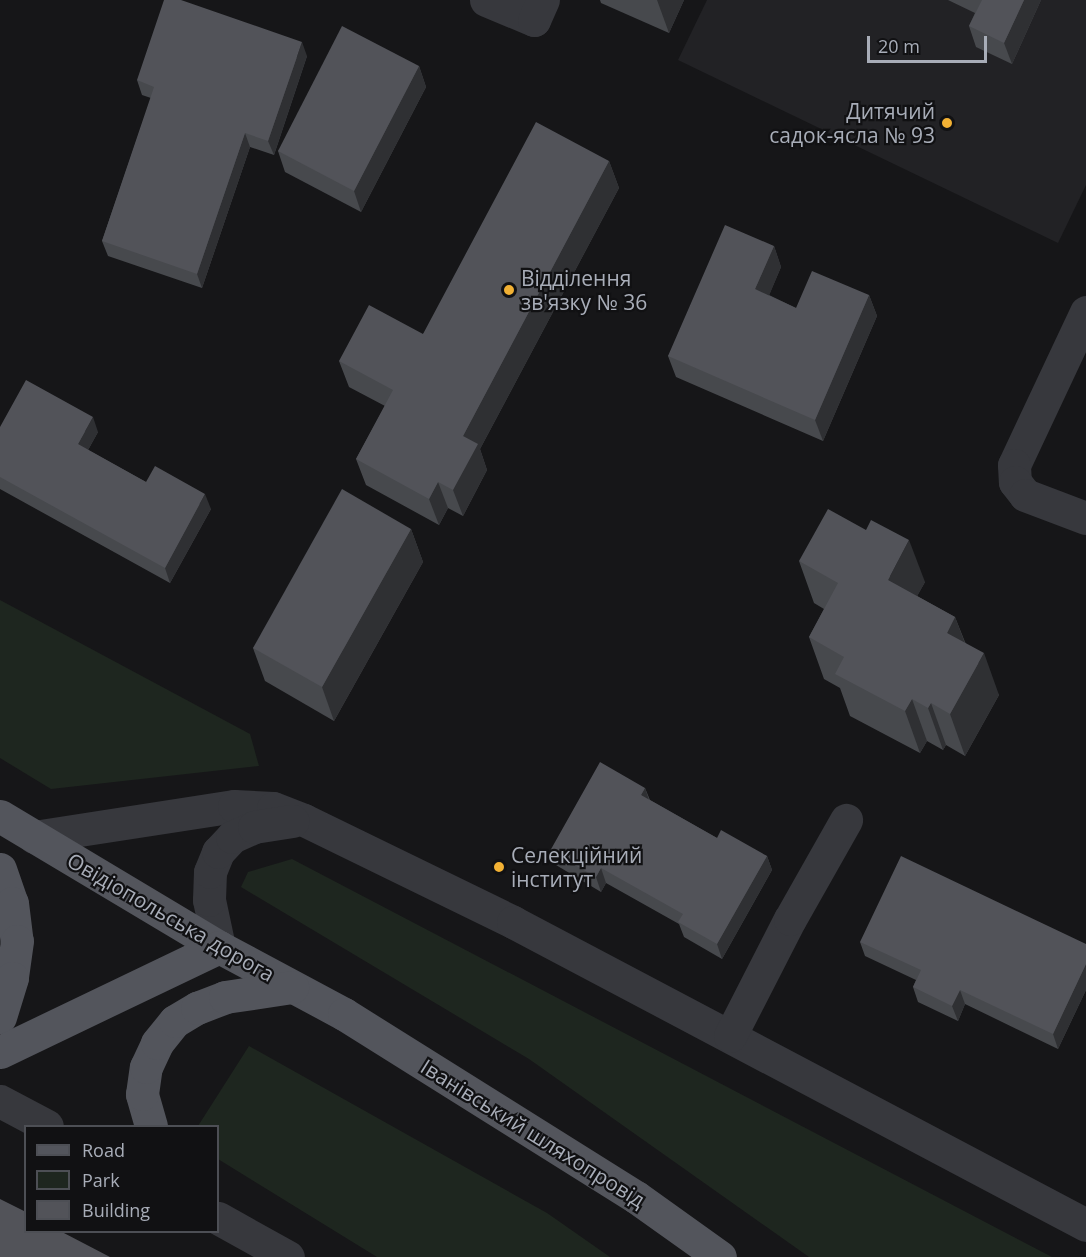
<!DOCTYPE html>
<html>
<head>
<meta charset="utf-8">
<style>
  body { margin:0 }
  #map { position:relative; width:1086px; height:1257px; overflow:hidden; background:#161618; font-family:"Open Sans",sans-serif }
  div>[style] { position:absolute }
  .built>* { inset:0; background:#222225 }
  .green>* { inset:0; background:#1e261f }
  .minor>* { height:33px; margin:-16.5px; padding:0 16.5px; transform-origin:16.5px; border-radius:16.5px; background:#37383d }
  .major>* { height:33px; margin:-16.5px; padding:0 16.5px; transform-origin:16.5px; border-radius:16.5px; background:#53555c }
  .wall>* { inset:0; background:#47494d }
  .shaded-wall>* { inset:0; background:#2f3033 }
  .building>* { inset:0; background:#525359 }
  .dots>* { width:16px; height:16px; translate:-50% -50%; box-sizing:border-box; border:3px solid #111113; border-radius:50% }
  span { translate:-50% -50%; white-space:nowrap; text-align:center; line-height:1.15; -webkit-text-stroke:4.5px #111113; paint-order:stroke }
  .poi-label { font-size:21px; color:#a8adb8 }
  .right { translate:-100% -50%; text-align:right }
  .left { translate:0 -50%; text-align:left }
  .street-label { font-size:21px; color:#a8adb8 }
  .legend { position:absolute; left:24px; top:1125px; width:195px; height:108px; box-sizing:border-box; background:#111113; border:2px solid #4d4f55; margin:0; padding:8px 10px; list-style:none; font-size:18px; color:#a8adb8 }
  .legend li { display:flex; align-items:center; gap:12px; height:30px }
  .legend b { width:30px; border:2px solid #4d4f55 }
  .scale { position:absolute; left:867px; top:36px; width:120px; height:27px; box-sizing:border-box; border:3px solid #a8adb8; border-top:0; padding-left:8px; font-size:18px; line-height:21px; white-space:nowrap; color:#a8adb8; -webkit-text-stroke:4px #111113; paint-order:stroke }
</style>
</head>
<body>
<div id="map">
  <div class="built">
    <i style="clip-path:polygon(707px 0,1086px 0,1086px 185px,1058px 243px,678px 60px)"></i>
  </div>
  <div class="green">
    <i style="clip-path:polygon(0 600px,250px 734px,259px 766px,51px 789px,0 758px)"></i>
    <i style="clip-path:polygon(292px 859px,1052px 1257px,809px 1257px,529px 1059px,241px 887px,248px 872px)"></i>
    <i style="clip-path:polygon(249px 1046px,547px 1213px,610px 1257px,377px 1257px,218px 1159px,218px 1126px,198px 1126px)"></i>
  </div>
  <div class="minor">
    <i style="left:486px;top:0;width:52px;rotate:22.6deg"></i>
    <i style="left:534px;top:20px;width:22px;rotate:-66deg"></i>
    <i style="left:1086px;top:312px;width:169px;rotate:115.2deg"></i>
    <i style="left:1014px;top:465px;width:17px;rotate:87deg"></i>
    <i style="left:1015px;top:482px;width:16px;rotate:52deg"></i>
    <i style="left:1025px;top:495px;width:65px;rotate:20.7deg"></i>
    <i style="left:34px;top:837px;width:202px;rotate:-8.8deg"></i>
    <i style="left:234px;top:806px;width:39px;rotate:3deg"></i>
    <i style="left:273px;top:808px;width:33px;rotate:21deg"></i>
    <i style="left:304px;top:820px;width:233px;rotate:26deg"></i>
    <i style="left:513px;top:922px;width:648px;rotate:27.87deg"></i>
    <i style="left:219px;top:947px;width:48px;rotate:-102deg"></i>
    <i style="left:209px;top:900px;width:28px;rotate:-88deg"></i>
    <i style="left:210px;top:872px;width:22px;rotate:-68deg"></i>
    <i style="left:218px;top:852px;width:21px;rotate:-47deg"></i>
    <i style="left:232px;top:837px;width:24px;rotate:-24deg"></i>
    <i style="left:254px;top:827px;width:39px;rotate:-9deg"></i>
    <i style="left:730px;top:1036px;width:131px;rotate:-62.9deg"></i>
    <i style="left:790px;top:919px;width:114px;rotate:-60.5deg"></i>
    <i style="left:0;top:1101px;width:53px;rotate:28deg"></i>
    <i style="left:218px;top:1218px;width:80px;rotate:29.1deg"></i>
  </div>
  <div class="major">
    <i style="left:0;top:816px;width:255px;rotate:30.9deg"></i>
    <i style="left:219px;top:947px;width:142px;rotate:28.2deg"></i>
    <i style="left:344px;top:1014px;width:345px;rotate:32.1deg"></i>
    <i style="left:636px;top:1197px;width:103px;rotate:35.5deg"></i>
    <i style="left:0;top:869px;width:36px;rotate:71deg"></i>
    <i style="left:12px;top:903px;width:38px;rotate:83deg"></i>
    <i style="left:17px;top:941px;width:37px;rotate:98deg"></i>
    <i style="left:12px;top:978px;width:41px;rotate:107.1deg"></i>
    <i style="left:0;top:1052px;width:243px;rotate:-25.6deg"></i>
    <i style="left:151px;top:1126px;width:33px;rotate:-106deg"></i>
    <i style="left:142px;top:1094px;width:27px;rotate:-82deg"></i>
    <i style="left:146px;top:1067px;width:26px;rotate:-65deg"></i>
    <i style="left:157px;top:1043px;width:28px;rotate:-51deg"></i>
    <i style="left:175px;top:1021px;width:26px;rotate:-31deg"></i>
    <i style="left:197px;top:1008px;width:30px;rotate:-21deg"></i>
    <i style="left:225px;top:997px;width:68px;rotate:-8.5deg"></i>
  </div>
  <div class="wall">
    <i style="clip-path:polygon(600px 0,684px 0,669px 33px,601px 3px)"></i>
    <i style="clip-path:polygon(948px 0,1041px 0,1012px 64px,976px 47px,969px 26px,975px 13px)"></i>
    <i style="clip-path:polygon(307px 56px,274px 155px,250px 147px,202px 288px,108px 256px,102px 241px,151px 98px,142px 95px,137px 80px)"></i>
    <i style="clip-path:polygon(419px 66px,426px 87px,361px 212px,285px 172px,278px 151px)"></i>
    <i style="clip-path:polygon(609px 161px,619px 188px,480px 449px,487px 470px,463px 516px,448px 508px,439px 525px,366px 485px,356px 459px,385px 406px,349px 387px,339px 361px,423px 334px)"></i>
    <i style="clip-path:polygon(774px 246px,781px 267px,769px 295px,796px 308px,869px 295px,877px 316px,823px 441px,676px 377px,668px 356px)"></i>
    <i style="clip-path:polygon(0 427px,98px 432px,88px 450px,146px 482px,211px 509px,170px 583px,0 489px)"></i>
    <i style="clip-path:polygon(411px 529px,423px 562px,334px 721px,265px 681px,253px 648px)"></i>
    <i style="clip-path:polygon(799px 561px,925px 582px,917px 596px,955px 617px,965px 642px,999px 695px,965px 756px,946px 745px,943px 750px,927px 741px,920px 753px,850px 716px,840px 688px,824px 679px,809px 637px,824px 609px,814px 603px)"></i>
    <i style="clip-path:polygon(645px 788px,650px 800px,717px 838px,767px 856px,772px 870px,722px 959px,684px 937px,679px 924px,606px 883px,601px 892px,556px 865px,550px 851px)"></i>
    <i style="clip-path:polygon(860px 942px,1086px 944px,1086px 990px,1058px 1049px,965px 1004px,958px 1021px,918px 1002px,913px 987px,916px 980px,865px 956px)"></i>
  </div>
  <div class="shaded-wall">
    <i style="clip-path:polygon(657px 0,684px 0,669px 33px)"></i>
    <i style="clip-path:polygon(1024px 0,1041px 0,1012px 64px,1004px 43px)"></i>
    <i style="clip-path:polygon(302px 42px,307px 56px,274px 155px,268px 141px)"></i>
    <i style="clip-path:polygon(419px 66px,426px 87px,361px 212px,354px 191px)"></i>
    <i style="clip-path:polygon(245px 133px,250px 147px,202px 288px,197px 274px)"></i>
    <i style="clip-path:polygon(609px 161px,619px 188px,480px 449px,487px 470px,463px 516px,453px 490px,463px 436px)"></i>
    <i style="clip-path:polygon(774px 246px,781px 267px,763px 310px,755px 289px)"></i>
    <i style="clip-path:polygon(869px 295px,877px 316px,823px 441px,815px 420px)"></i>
    <i style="clip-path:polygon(93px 417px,98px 432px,83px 459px,78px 444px)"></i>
    <i style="clip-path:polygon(438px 482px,448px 508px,439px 525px,429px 499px)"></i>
    <i style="clip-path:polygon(205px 494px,211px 509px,170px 583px,165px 568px)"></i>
    <i style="clip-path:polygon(411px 529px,423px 562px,334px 721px,322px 687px)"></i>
    <i style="clip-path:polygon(909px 540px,925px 582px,903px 622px,888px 580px)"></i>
    <i style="clip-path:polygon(955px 617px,971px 659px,947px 633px)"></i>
    <i style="clip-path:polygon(984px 653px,999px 695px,965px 756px,950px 714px)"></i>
    <i style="clip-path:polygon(912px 699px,927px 741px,920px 753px,905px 711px)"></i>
    <i style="clip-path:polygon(931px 703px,946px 745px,943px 750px,928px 708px)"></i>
    <i style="clip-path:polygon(645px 788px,650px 803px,641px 795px)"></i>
    <i style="clip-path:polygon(767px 856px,772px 870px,722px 959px,717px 944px)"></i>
    <i style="clip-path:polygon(601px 868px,606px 883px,601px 892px,596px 877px)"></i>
    <i style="clip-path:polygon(1086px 964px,1086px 990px,1058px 1049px,1053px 1034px)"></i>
    <i style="clip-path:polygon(960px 990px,965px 1004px,958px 1021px,952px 1006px)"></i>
  </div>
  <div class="building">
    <i style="clip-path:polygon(164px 0,181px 0,302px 42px,268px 141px,245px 133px,197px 274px,102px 241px,154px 87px,137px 80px)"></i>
    <i style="clip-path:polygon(982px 0,1024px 0,1004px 43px,969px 26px)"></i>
    <i style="clip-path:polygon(342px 26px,419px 66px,354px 191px,278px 151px)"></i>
    <i style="clip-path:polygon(536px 122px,609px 161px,463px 436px,478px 444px,453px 490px,438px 482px,429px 499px,356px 459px,393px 390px,339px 361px,369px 305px,423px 334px)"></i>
    <i style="clip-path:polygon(725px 225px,774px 246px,755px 289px,796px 308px,812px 271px,869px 295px,815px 420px,668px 356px)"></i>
    <i style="clip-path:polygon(26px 380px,93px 417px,78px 444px,146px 482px,155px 466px,205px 494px,165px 568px,0 477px,0 427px)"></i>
    <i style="clip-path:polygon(342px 489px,411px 529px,322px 687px,253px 648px)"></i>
    <i style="clip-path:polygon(828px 509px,866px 530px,871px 520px,909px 540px,888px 580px,955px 617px,947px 633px,984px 653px,950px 714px,931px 703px,928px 708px,912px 699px,905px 711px,835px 674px,844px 657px,809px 637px,838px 583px,799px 561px)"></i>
    <i style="clip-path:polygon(600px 762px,645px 788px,641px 795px,717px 838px,721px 830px,767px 856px,717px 944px,678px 922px,683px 914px,601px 868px,596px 877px,550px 851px)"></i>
    <i style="clip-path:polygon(901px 856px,1086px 944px,1086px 964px,1053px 1034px,960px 990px,952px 1006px,913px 987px,921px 970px,860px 942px)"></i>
    <i style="clip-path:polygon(0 1199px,26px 1212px,26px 1232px,62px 1232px,110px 1257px,0 1257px)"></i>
  </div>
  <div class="dots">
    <i style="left:947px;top:123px;background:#f2b134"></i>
    <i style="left:509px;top:290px;background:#f2b134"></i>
    <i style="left:499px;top:867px;background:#f2b134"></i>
  </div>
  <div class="poi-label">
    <span class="right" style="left:935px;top:123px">Дитячий<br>садок-ясла № 93</span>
    <span class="left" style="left:521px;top:290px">Відділення<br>зв'язку № 36</span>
    <span class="left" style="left:511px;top:867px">Селекційний<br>інститут</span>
  </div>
  <div class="street-label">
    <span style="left:171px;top:917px;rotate:30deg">Овідіопольська дорога</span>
    <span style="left:533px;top:1133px;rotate:32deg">Іванівський шляхопровід</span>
  </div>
  <ul class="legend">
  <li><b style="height:8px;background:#53555c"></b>Road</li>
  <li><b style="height:16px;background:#1e261f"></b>Park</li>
  <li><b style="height:16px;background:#525359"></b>Building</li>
  </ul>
  <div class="scale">20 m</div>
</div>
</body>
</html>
